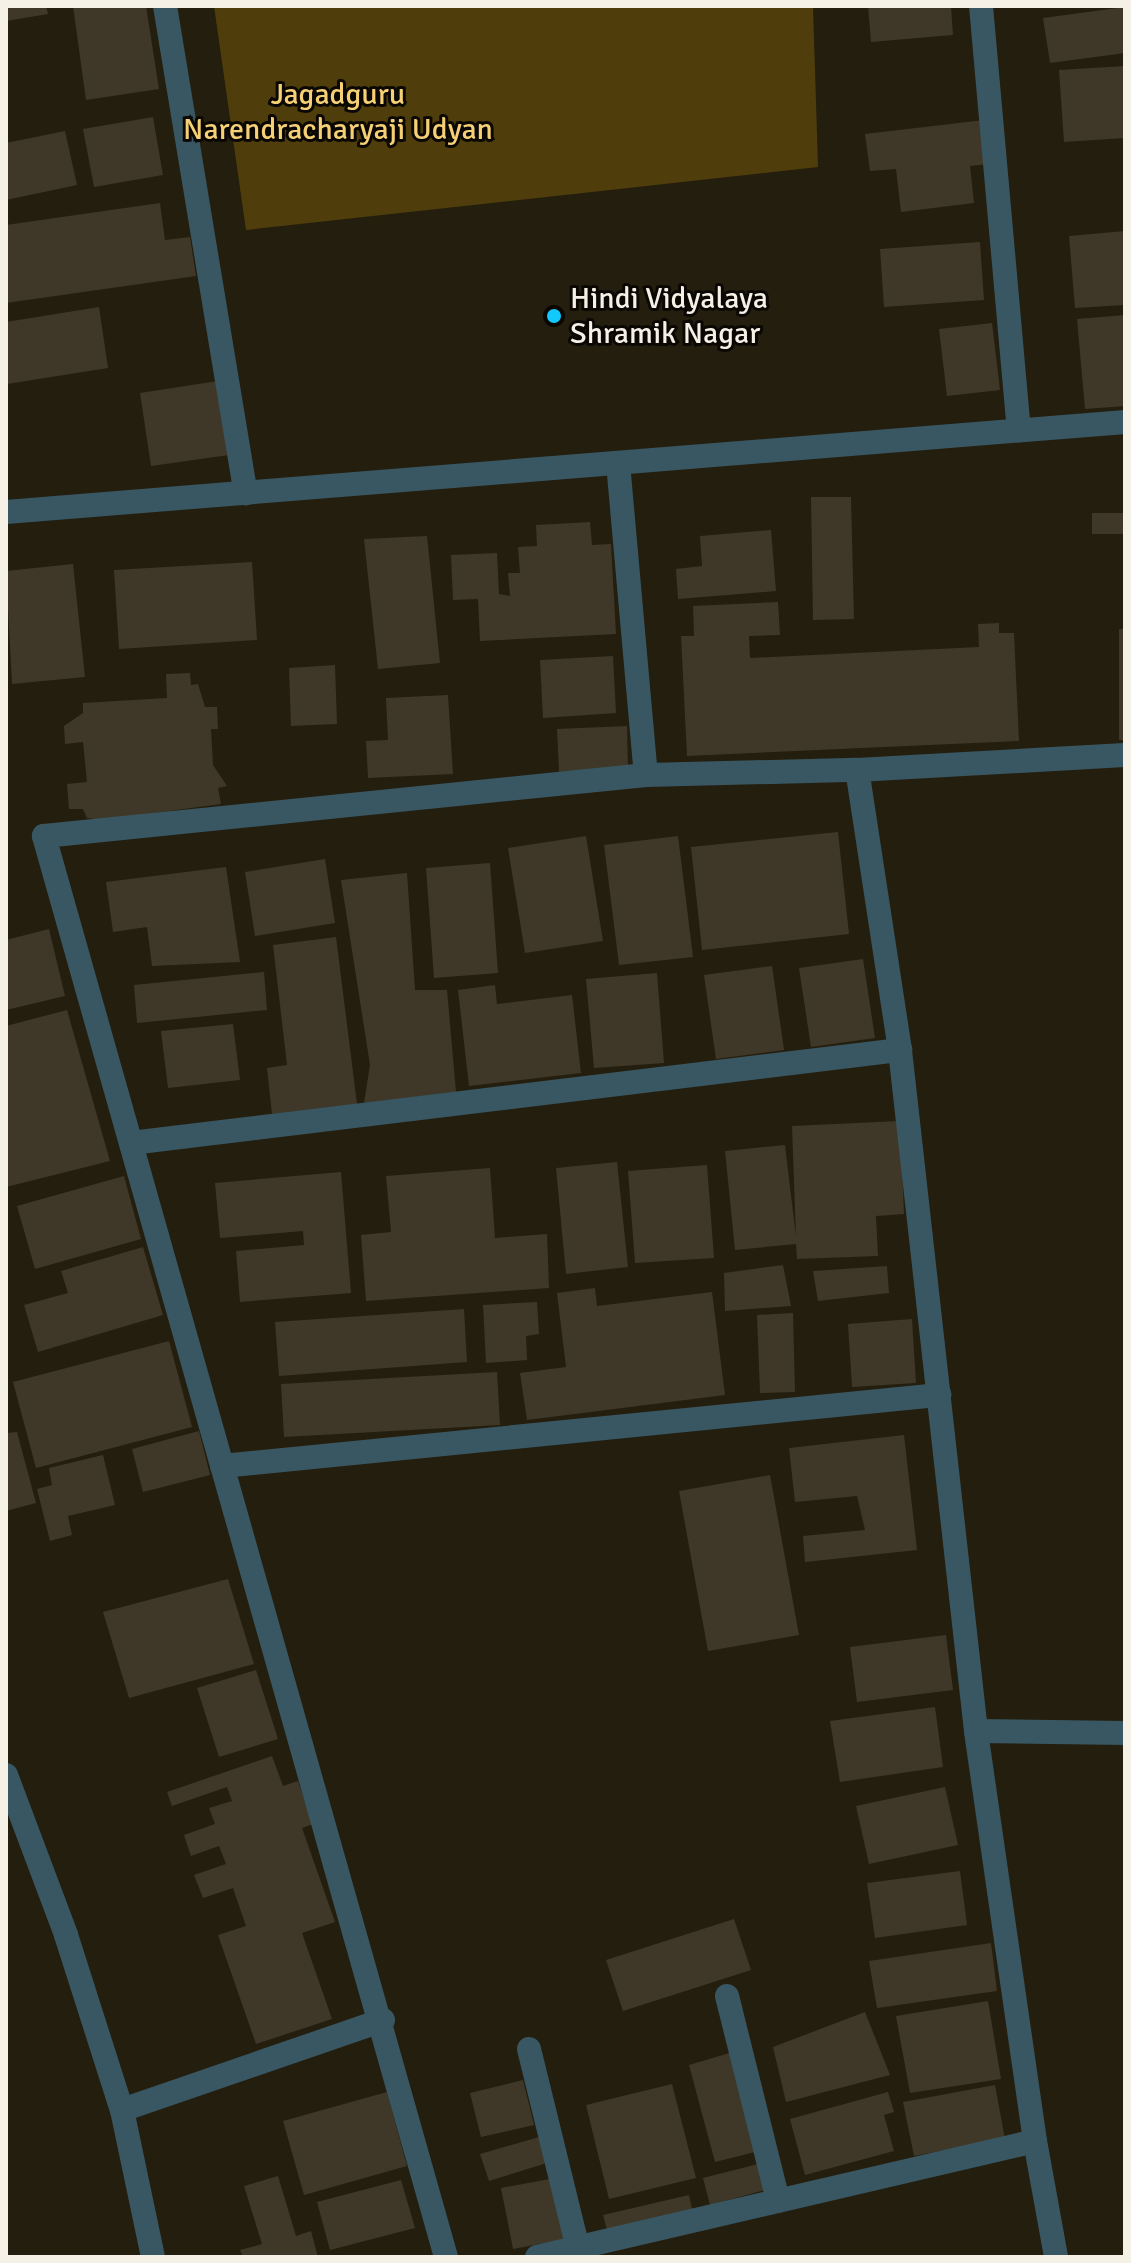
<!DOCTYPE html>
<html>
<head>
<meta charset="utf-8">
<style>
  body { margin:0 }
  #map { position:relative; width:1131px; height:2263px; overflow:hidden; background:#241e0f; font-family:Signika,sans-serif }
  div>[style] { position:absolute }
  .green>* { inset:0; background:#4f3e0c }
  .building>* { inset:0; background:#3f3828 }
  .minor>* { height:24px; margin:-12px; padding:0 12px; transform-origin:12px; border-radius:12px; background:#395762 }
  .dots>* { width:22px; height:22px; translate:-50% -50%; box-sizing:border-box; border:4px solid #0b0804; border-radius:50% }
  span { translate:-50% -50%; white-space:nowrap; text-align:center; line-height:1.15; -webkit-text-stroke:6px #0b0804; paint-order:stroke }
  .park-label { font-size:30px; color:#f5d075 }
  .poi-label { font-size:30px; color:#f5f1e7 }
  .left { translate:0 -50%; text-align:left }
  .frame { position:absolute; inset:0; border:8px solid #f5f1e7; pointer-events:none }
</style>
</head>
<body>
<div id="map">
  <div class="green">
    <i style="clip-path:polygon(214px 6px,813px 6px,818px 167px,246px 230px)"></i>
  </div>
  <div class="building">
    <i style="clip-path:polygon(6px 6px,46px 6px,48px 14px,6px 21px)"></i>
    <i style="clip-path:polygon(73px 6px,146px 6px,159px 89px,86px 100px)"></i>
    <i style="clip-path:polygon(868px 6px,951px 6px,953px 35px,871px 42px)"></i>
    <i style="clip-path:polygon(1125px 7px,1125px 53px,1050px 63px,1043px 18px)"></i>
    <i style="clip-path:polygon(1125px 66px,1125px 138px,1064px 142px,1059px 70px)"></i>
    <i style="clip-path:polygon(153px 117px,163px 175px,94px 187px,83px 129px)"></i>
    <i style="clip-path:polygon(984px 120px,989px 164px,970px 166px,974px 203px,901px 212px,896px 169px,870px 171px,865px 134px)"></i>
    <i style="clip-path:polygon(65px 131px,77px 185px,6px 200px,6px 143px)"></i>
    <i style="clip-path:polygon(160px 203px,165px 240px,190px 237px,196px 276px,6px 303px,6px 225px)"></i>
    <i style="clip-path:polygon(1125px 231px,1125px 305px,1075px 308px,1069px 236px)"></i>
    <i style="clip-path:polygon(980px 242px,984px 300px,884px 307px,880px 249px)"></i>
    <i style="clip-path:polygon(99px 307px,108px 368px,7px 384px,6px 322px)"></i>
    <i style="clip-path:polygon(1125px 315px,1125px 406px,1085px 409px,1077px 319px)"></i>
    <i style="clip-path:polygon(992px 323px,1000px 390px,947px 396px,939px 329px)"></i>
    <i style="clip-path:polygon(218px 381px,229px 455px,151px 466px,140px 393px)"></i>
    <i style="clip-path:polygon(811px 497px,851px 497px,854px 619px,813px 620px)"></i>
    <i style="clip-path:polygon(1092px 513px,1125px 513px,1125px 534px,1092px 534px)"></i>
    <i style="clip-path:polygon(590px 522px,592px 545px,611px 544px,616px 634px,480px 641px,478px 599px,453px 600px,451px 555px,497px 553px,499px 594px,510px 596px,508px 573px,520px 573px,518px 547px,537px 546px,536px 525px)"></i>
    <i style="clip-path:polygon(771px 530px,776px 591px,678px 599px,676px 569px,702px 566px,700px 536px)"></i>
    <i style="clip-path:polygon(427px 536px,440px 663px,378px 669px,364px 539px)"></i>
    <i style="clip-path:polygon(252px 562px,257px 640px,119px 649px,114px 570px)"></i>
    <i style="clip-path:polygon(73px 564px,85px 677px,12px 684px,6px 571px)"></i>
    <i style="clip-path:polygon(778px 602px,780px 635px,749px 636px,750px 658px,979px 647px,978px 624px,999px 623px,999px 633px,1014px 633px,1019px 741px,687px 756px,681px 636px,694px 636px,693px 606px)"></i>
    <i style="clip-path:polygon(1119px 629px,1125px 629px,1125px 740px,1119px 740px)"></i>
    <i style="clip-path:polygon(613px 656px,616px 713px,543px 718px,540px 660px)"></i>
    <i style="clip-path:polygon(335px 665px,337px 724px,291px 726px,289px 668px)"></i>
    <i style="clip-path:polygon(190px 673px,191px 685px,198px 684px,205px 707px,217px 707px,218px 729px,211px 729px,213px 765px,227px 786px,218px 788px,221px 804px,103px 820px,87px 818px,83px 809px,69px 809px,67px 784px,87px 782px,83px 742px,65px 744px,64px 726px,83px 713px,83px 703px,167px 698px,166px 674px)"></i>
    <i style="clip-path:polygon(448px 695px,453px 774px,368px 778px,366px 741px,388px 740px,386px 698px)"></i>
    <i style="clip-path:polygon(627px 726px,628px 770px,559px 772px,557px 729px)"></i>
    <i style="clip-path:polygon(838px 832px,849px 934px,702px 950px,691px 847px)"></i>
    <i style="clip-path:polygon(586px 836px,603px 941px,525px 953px,508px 848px)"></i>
    <i style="clip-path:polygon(678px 836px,693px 957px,619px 965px,604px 845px)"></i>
    <i style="clip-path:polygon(325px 859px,335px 923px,255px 936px,245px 872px)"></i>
    <i style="clip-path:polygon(490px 863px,498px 973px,434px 978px,426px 868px)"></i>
    <i style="clip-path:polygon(226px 867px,240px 962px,152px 966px,147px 927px,113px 932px,106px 882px)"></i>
    <i style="clip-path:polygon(407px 873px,415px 990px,447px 990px,456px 1092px,364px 1103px,370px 1065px,341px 880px)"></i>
    <i style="clip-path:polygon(49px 929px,65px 996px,6px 1010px,6px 940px)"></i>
    <i style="clip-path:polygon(336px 937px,357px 1104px,272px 1114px,267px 1068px,287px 1065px,273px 945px)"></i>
    <i style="clip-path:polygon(863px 959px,875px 1038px,811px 1047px,799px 968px)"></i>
    <i style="clip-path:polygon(772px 966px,784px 1050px,716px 1059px,704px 975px)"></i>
    <i style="clip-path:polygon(264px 972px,267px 1010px,137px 1023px,134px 985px)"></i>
    <i style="clip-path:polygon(657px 973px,664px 1063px,594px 1068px,586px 979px)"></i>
    <i style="clip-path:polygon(495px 985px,497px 1004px,572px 995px,581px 1073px,469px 1086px,458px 990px)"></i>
    <i style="clip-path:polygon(67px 1010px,110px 1161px,6px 1187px,6px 1026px)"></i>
    <i style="clip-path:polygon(233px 1024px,240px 1080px,168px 1088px,161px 1031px)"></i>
    <i style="clip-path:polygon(900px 1121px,904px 1214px,876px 1216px,878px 1256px,797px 1259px,796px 1244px,735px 1250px,725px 1151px,785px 1145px,796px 1237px,792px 1126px)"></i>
    <i style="clip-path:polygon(617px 1162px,628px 1267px,566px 1274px,556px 1168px)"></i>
    <i style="clip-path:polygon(707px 1165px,714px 1258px,635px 1263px,628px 1171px)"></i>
    <i style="clip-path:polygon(490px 1168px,495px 1238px,547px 1234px,549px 1288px,366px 1301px,361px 1235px,391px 1232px,386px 1176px)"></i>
    <i style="clip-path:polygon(341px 1172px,351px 1293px,240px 1302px,236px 1251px,304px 1245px,303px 1231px,220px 1238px,215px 1183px)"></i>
    <i style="clip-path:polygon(124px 1176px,141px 1239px,35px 1269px,17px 1206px)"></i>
    <i style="clip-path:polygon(143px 1247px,163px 1315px,38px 1352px,24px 1305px,68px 1293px,61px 1271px)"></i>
    <i style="clip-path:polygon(783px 1265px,791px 1306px,725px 1311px,724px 1273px)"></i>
    <i style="clip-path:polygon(887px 1266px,889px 1293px,818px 1301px,813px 1271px)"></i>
    <i style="clip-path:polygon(595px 1288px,597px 1306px,712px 1292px,725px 1395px,527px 1420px,520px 1373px,566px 1367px,557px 1293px)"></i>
    <i style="clip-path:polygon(537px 1302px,539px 1334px,526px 1336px,527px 1360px,486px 1363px,483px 1305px)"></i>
    <i style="clip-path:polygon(464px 1309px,467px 1362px,279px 1376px,275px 1322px)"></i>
    <i style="clip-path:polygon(793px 1313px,795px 1392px,760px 1393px,757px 1315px)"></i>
    <i style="clip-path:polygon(912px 1319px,916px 1383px,852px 1387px,848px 1324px)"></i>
    <i style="clip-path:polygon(169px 1341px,192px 1427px,36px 1468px,13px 1382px)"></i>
    <i style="clip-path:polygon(497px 1372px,500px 1425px,284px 1437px,281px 1384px)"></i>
    <i style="clip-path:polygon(199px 1431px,210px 1475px,143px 1492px,132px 1449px)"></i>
    <i style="clip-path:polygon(17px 1432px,36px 1503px,6px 1511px,6px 1433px)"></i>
    <i style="clip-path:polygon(904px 1435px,917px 1550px,805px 1562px,803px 1536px,865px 1530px,857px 1496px,795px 1502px,789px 1448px)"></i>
    <i style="clip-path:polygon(103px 1455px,115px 1505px,68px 1516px,72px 1535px,50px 1541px,37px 1489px,52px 1485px,49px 1468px)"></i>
    <i style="clip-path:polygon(770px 1475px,799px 1635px,708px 1651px,679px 1491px)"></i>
    <i style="clip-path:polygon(228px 1579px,254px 1664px,129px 1698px,103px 1612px)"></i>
    <i style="clip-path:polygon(946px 1635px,953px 1690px,857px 1702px,850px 1647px)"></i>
    <i style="clip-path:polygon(256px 1670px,278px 1739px,219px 1757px,197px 1688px)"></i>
    <i style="clip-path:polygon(935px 1707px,943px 1767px,840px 1782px,830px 1721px)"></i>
    <i style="clip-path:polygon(272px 1756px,283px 1786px,298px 1781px,313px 1824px,302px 1828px,335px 1922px,302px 1933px,332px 2019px,256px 2044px,218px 1935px,246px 1926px,233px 1888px,203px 1898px,194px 1875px,226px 1864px,219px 1846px,191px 1856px,184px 1835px,215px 1824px,209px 1808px,232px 1801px,227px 1787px,172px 1806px,167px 1792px)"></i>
    <i style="clip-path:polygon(945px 1787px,958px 1845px,869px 1864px,856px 1806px)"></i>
    <i style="clip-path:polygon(960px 1871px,967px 1925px,875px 1938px,867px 1883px)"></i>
    <i style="clip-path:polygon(734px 1919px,751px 1970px,623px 2011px,606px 1960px)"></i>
    <i style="clip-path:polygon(991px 1943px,997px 1991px,877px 2008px,869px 1961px)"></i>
    <i style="clip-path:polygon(988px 2001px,1001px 2079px,910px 2093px,896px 2016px)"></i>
    <i style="clip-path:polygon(865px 2012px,890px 2075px,786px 2102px,773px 2047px)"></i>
    <i style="clip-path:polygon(733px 2052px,759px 2151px,715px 2162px,689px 2065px)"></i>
    <i style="clip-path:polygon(523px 2080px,534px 2125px,481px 2137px,470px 2093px)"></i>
    <i style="clip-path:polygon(672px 2084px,696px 2178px,609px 2199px,586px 2105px)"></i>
    <i style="clip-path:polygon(995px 2085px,1005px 2139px,914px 2156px,903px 2102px)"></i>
    <i style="clip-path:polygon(387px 2092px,407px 2166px,304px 2195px,283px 2121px)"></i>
    <i style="clip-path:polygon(888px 2092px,894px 2112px,884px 2115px,894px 2151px,805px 2175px,790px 2119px)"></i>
    <i style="clip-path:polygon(539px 2137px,547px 2163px,489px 2181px,480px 2154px)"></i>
    <i style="clip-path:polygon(758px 2164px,765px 2190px,710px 2205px,703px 2178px)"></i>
    <i style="clip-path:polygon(278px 2176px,296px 2236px,311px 2231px,318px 2257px,243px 2257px,240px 2250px,262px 2244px,244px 2186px)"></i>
    <i style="clip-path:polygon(555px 2178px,566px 2239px,513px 2249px,501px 2188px)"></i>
    <i style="clip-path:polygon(401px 2180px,415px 2228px,330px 2250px,317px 2202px)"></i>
    <i style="clip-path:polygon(689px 2195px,693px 2213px,608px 2234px,603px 2215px)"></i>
  </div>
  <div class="minor">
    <i style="left:165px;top:6px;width:494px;rotate:80.6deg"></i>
    <i style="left:981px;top:6px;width:426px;rotate:84.9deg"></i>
    <i style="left:618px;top:463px;width:313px;rotate:84.9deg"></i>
    <i style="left:6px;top:512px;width:1123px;rotate:-4.6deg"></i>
    <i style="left:131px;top:1143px;width:775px;rotate:-6.9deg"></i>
    <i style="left:222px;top:1466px;width:721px;rotate:-5.66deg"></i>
    <i style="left:976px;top:1731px;width:149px;rotate:0.8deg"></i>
    <i style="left:6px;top:1775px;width:171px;rotate:69.4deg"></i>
    <i style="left:66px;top:1935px;width:184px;rotate:72.3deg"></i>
    <i style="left:122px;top:2110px;width:150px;rotate:78.1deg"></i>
    <i style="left:727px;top:1996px;width:211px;rotate:76deg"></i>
    <i style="left:529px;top:2049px;width:205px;rotate:76.2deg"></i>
    <i style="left:122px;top:2110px;width:276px;rotate:-19deg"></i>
    <i style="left:1035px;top:2141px;width:414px;rotate:-98.2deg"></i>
    <i style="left:976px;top:1731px;width:685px;rotate:-96.37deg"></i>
    <i style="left:900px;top:1050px;width:283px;rotate:-98.7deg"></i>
    <i style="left:857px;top:770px;width:268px;rotate:-3.2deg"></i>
    <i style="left:446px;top:2257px;width:1477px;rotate:-105.8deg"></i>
    <i style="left:44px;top:836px;width:605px;rotate:-5.79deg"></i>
    <i style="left:646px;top:775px;width:211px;rotate:-1.4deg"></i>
    <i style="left:537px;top:2257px;width:511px;rotate:-13.11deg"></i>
    <i style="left:1035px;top:2141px;width:118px;rotate:79.7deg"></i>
  </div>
  <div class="dots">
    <i style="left:554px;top:316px;background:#11cafb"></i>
  </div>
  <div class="park-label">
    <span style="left:338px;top:112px">Jagadguru<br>Narendracharyaji Udyan</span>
  </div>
  <div class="poi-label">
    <span class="left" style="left:570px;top:316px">Hindi Vidyalaya<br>Shramik Nagar</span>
  </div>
  <div class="frame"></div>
</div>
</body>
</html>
